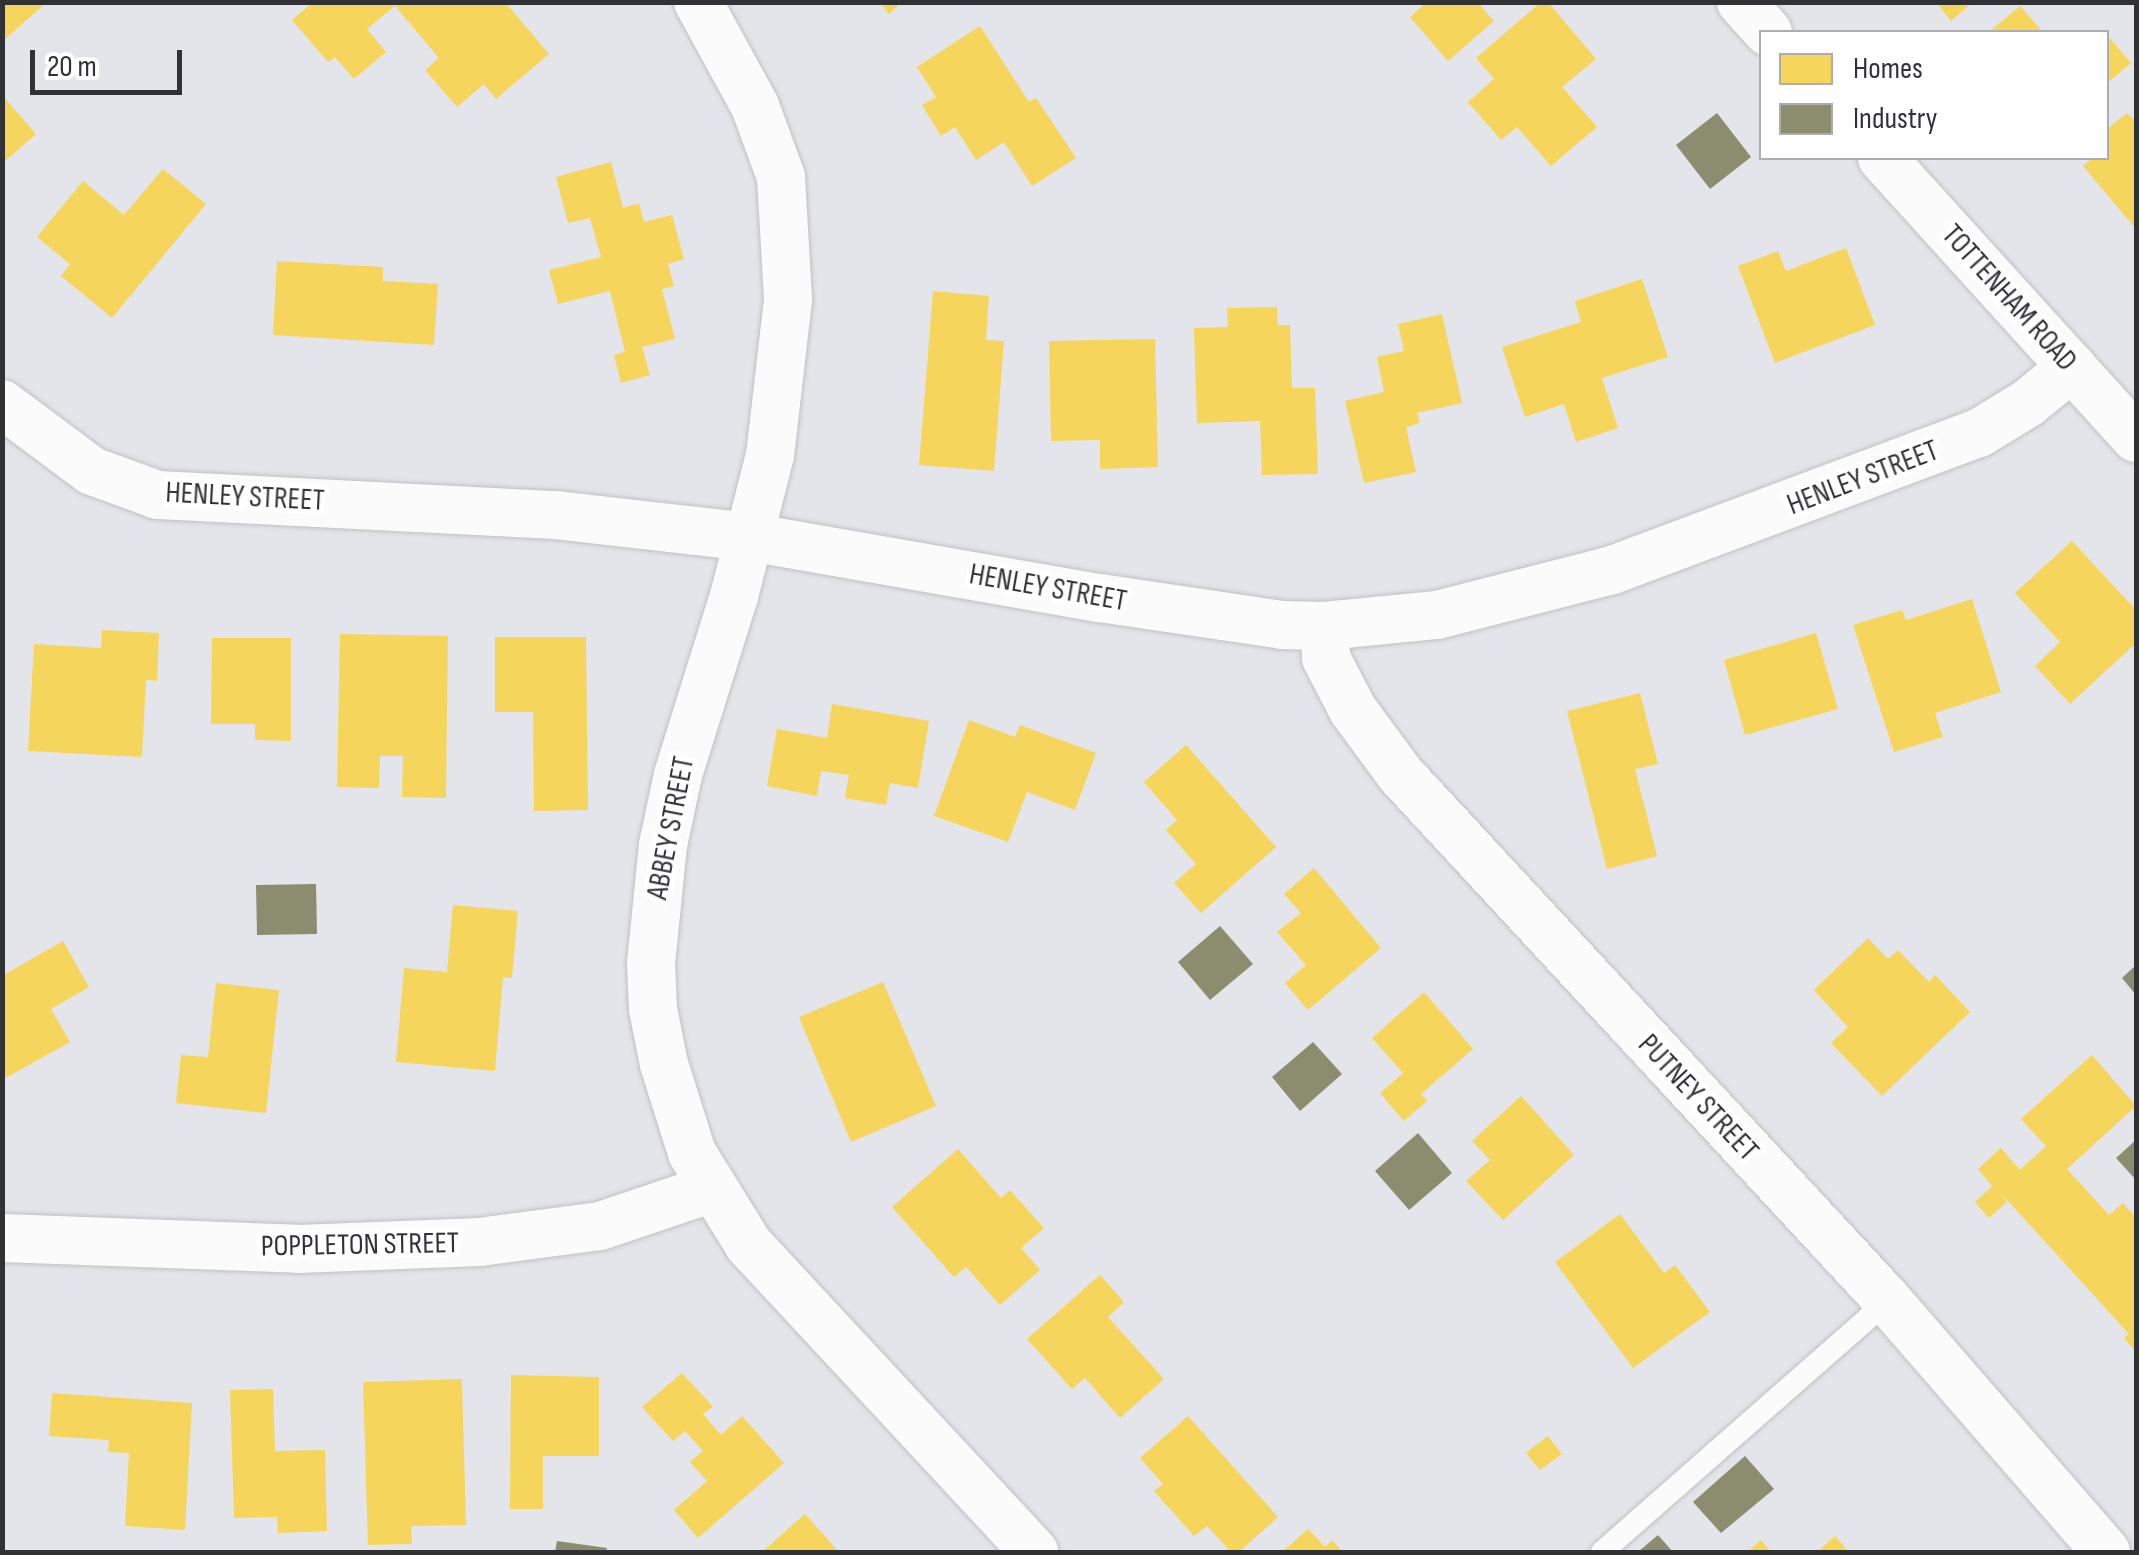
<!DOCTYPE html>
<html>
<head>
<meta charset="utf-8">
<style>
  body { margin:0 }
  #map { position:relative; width:2139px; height:1555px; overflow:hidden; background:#e4e5ea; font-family:"Sofia Sans Condensed",sans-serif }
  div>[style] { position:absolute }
  .homes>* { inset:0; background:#f6d55c }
  .industry>* { inset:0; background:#8c8c6e }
  .roads { filter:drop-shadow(0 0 2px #c0c1c4) drop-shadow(0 0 2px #c0c1c4) }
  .service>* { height:22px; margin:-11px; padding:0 11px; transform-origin:11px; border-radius:11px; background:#fbfbfc }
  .minor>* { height:48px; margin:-24px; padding:0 24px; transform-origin:24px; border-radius:24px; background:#fbfbfc }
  span { translate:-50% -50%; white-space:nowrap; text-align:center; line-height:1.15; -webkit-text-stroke:10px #fff; paint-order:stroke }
  .street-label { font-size:30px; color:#313235 }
  .frame { position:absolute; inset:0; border:5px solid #313235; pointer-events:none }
  .legend { position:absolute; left:1759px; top:30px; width:350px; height:130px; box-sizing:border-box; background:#fff; border:2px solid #adadae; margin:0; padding:12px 18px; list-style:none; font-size:30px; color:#313235 }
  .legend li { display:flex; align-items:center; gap:20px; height:50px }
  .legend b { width:50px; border:2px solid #adadae }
  .scale { position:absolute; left:30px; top:50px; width:152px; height:45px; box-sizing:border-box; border:5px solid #313235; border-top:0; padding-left:12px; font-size:30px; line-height:35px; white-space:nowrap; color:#313235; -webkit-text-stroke:8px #fff; paint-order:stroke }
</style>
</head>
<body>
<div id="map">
  <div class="homes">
    <i style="clip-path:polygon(2px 2px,47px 2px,2px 42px)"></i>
    <i style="clip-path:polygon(313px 2px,505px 2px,549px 54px,496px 99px,484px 84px,457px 107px,425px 70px,439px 58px,395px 6px,367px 29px,386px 52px,354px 79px,335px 57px,328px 62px,292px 20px)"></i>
    <i style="clip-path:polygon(879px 2px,902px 2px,889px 14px)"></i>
    <i style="clip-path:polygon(1427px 2px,1477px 2px,1494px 21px,1448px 61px,1410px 17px)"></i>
    <i style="clip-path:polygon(1541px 2px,1548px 2px,1596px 59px,1562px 87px,1597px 127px,1551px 166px,1517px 127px,1501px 140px,1468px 102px,1494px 79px,1476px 58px)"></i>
    <i style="clip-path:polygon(1936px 2px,1973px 2px,1951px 21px)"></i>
    <i style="clip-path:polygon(2020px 6px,2043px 32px,1989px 32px)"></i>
    <i style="clip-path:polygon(980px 26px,1029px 102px,1036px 98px,1076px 158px,1032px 186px,1004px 142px,976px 160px,955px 127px,941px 136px,922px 105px,936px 97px,917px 67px)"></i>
    <i style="clip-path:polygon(2106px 34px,2131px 63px,2106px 84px)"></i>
    <i style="clip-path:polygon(3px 96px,36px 134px,3px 163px)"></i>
    <i style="clip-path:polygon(2127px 113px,2133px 119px,2136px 116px,2136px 229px,2083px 166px,2093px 158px,2106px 158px,2106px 130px)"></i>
    <i style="clip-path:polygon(611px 162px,623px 208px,639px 203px,644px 222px,672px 215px,684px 259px,668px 264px,674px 286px,662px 289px,675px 339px,642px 347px,650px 375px,621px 383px,614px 355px,625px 352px,610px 291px,558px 304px,549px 270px,601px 257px,590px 218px,568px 223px,556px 177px)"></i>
    <i style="clip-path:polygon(163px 169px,206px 204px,112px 318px,61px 276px,70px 264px,37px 237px,83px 181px,124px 215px)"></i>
    <i style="clip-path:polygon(1846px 248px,1875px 325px,1775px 363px,1738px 266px,1778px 251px,1786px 271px)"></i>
    <i style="clip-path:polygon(277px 261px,383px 267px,383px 281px,438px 284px,434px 345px,273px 335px)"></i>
    <i style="clip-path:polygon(1642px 279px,1668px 357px,1602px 378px,1618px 428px,1576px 442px,1564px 404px,1525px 417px,1502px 347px,1581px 322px,1575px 301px)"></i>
    <i style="clip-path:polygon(933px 291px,989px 296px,986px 340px,1004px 341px,994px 471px,919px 465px)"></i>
    <i style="clip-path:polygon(1277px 307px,1278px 325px,1290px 325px,1292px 388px,1315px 388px,1318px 474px,1262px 475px,1260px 421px,1197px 423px,1194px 328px,1228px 327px,1227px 308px)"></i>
    <i style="clip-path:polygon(1442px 314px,1462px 403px,1417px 413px,1420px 423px,1406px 427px,1416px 472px,1364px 483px,1345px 401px,1384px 392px,1377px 357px,1404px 351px,1398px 324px)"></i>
    <i style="clip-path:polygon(1155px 339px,1158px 467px,1100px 469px,1100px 440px,1051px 441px,1049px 341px)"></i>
    <i style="clip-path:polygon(2072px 541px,2136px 610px,2136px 643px,2070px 704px,2035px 666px,2060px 642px,2015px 593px)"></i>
    <i style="clip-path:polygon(1972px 599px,2001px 692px,1935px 713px,1943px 737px,1894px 752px,1853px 625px,1902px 610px,1906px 620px)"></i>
    <i style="clip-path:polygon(102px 630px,159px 633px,157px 681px,146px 680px,142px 757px,28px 751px,34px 644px,101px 648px)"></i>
    <i style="clip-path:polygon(1816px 633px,1838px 709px,1745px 735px,1724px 660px)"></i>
    <i style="clip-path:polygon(340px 634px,448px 636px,446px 798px,402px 797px,403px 756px,380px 756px,379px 788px,337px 787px)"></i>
    <i style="clip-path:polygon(495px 637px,586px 637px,588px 810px,534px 811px,533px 712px,495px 712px)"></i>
    <i style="clip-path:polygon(212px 638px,291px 638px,291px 741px,255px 740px,255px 724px,211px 724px)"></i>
    <i style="clip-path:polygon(1640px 693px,1658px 764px,1635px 769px,1657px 856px,1607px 869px,1567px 711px)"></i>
    <i style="clip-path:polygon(832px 704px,929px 721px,918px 788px,890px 783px,886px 805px,845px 798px,849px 775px,821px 771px,817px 796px,767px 786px,777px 729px,827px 738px)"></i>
    <i style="clip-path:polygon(969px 720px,1015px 737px,1020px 725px,1096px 753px,1075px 810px,1027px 792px,1008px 842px,934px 816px)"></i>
    <i style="clip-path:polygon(1186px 745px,1276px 847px,1201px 913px,1174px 883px,1196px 864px,1166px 830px,1177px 820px,1144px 782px)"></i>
    <i style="clip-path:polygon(1314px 868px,1381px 948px,1308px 1010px,1285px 983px,1306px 965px,1277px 932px,1301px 913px,1284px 894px)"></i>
    <i style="clip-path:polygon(453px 905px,518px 911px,512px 978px,503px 977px,495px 1071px,396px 1062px,404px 968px,447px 972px)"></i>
    <i style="clip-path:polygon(1868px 938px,1888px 959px,1898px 950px,1929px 982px,1935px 975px,1970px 1012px,1882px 1096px,1831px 1043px,1848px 1027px,1814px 990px)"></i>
    <i style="clip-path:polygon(63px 941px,89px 987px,51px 1009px,70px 1042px,2px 1080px,2px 976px)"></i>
    <i style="clip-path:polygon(883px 982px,936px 1106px,851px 1142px,799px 1017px)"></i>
    <i style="clip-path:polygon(216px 983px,279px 990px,266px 1113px,176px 1103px,181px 1055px,208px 1057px)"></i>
    <i style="clip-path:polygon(1424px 992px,1473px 1049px,1421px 1094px,1427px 1101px,1404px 1121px,1380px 1093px,1403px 1073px,1372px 1038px)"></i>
    <i style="clip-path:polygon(2092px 1055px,2136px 1106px,2067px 1169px,2109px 1215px,2123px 1203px,2136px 1218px,2136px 1352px,2124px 1338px,2129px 1334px,1998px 1190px,2007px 1202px,1989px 1218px,1975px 1202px,1992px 1186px,1978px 1169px,2001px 1148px,2020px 1170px,2046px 1146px,2021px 1119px)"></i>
    <i style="clip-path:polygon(1521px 1096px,1574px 1155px,1503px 1220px,1466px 1181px,1490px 1160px,1472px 1141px)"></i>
    <i style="clip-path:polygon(958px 1149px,1001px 1198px,1010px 1190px,1044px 1228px,1021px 1248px,1040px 1270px,1000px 1305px,966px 1267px,954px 1277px,892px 1207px)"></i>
    <i style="clip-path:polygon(1620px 1214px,1664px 1273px,1675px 1265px,1710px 1312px,1633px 1368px,1555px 1262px)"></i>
    <i style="clip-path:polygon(1100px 1275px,1124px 1302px,1108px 1317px,1164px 1379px,1120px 1418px,1085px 1378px,1072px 1389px,1027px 1339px)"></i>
    <i style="clip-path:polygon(682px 1373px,713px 1407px,703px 1414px,721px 1435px,742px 1416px,784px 1463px,698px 1538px,674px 1510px,707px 1481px,690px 1462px,703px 1451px,685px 1431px,673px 1441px,642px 1407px)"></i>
    <i style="clip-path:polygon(511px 1375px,599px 1377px,599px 1456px,543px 1456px,543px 1509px,510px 1509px)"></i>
    <i style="clip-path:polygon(462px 1379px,466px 1525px,411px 1526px,412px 1544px,368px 1545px,363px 1382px)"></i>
    <i style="clip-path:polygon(273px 1389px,275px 1451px,325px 1450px,327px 1531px,278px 1533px,277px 1517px,234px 1518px,230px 1390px)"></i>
    <i style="clip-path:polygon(52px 1393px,192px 1403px,185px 1530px,125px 1526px,129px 1453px,108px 1452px,109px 1440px,49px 1436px)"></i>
    <i style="clip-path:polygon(1188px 1416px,1278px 1517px,1239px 1552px,1231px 1552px,1207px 1526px,1194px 1536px,1154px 1491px,1163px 1484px,1140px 1458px)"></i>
    <i style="clip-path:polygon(1548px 1436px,1562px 1454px,1540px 1470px,1526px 1453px)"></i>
    <i style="clip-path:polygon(805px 1514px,839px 1552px,762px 1552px)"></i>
    <i style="clip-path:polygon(1308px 1529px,1325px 1547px,1332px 1540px,1343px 1552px,1282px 1552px)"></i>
    <i style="clip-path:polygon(1835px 1536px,1849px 1552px,1817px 1552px)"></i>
    <i style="clip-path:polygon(1761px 1540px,1771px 1552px,1747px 1552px)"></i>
  </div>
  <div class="industry">
    <i style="clip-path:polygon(1717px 113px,1751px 157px,1710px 189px,1676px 145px)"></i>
    <i style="clip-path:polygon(316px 884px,317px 934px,257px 935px,256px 885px)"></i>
    <i style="clip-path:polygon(1220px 926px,1253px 964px,1210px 1000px,1178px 962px)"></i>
    <i style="clip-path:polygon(2136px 965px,2136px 995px,2122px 978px)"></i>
    <i style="clip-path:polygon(1313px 1042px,1342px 1074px,1300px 1111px,1272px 1077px)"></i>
    <i style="clip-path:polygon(1418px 1133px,1452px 1173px,1409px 1210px,1375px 1171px)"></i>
    <i style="clip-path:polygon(2136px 1140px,2136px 1180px,2116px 1158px)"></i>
    <i style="clip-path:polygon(1745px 1456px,1774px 1489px,1721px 1533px,1693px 1502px)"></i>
    <i style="clip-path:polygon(1658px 1535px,1673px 1552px,1638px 1552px)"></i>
    <i style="clip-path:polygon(557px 1541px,607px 1548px,606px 1552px,555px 1552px)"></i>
  </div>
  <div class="roads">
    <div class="service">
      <i style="left:1602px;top:1552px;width:381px;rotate:-41.3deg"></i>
    </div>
    <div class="minor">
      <i style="left:698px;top:2px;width:119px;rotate:61.3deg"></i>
      <i style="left:755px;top:106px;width:76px;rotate:69.9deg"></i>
      <i style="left:781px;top:177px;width:123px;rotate:86.7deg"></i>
      <i style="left:788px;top:300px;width:156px;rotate:96.6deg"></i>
      <i style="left:770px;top:455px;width:146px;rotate:104.3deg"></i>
      <i style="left:734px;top:596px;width:188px;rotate:107.4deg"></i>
      <i style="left:678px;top:775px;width:72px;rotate:102.1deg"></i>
      <i style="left:663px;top:845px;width:119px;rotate:95.8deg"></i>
      <i style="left:651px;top:963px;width:46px;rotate:87.5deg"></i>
      <i style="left:653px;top:1009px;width:56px;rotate:78.7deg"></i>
      <i style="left:664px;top:1064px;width:93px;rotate:72.5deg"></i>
      <i style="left:692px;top:1153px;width:108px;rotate:58.2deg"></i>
      <i style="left:749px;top:1245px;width:419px;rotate:47.1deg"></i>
      <i style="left:1741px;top:2px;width:40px;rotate:48deg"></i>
      <i style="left:1882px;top:158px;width:378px;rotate:47.8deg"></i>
      <i style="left:2px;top:404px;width:112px;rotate:36.7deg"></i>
      <i style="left:92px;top:471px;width:70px;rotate:20deg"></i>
      <i style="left:158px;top:495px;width:399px;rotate:2.9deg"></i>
      <i style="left:556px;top:515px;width:194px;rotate:6.5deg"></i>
      <i style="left:749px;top:537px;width:356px;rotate:9.9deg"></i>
      <i style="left:1100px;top:598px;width:184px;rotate:8.4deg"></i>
      <i style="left:1282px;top:625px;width:42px;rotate:1.4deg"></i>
      <i style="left:1324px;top:626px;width:114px;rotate:-5.6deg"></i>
      <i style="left:1437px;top:615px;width:181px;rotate:-14.4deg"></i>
      <i style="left:1612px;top:570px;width:392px;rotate:-20.5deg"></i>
      <i style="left:1979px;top:433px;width:57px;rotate:-31.5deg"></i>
      <i style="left:2028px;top:403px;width:57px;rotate:-39.3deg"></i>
      <i style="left:1324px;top:626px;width:32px;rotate:86deg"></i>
      <i style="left:1326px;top:658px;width:59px;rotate:62.6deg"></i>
      <i style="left:1353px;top:710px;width:81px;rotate:53.6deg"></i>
      <i style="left:1401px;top:775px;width:717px;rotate:47.2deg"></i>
      <i style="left:1888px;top:1301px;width:332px;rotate:49deg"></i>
      <i style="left:2px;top:1238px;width:296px;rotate:2.1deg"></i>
      <i style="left:298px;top:1249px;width:182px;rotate:-2.2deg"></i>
      <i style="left:480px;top:1242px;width:121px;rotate:-7.6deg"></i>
      <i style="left:600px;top:1226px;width:116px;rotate:-18.6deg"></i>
    </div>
  </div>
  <div class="street-label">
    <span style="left:2009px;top:298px;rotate:48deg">TOTTENHAM ROAD</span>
    <span style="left:1863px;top:478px;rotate:-21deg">HENLEY STREET</span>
    <span style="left:245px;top:497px;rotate:3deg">HENLEY STREET</span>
    <span style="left:1048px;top:588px;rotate:10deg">HENLEY STREET</span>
    <span style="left:671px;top:828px;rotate:-79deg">ABBEY STREET</span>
    <span style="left:1698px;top:1098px;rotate:47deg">PUTNEY STREET</span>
    <span style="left:360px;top:1245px;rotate:-1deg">POPPLETON STREET</span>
  </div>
  <div class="frame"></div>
  <ul class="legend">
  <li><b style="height:28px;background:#f6d55c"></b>Homes</li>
  <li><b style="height:28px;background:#8c8c6e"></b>Industry</li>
  </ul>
  <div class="scale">20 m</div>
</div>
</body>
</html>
